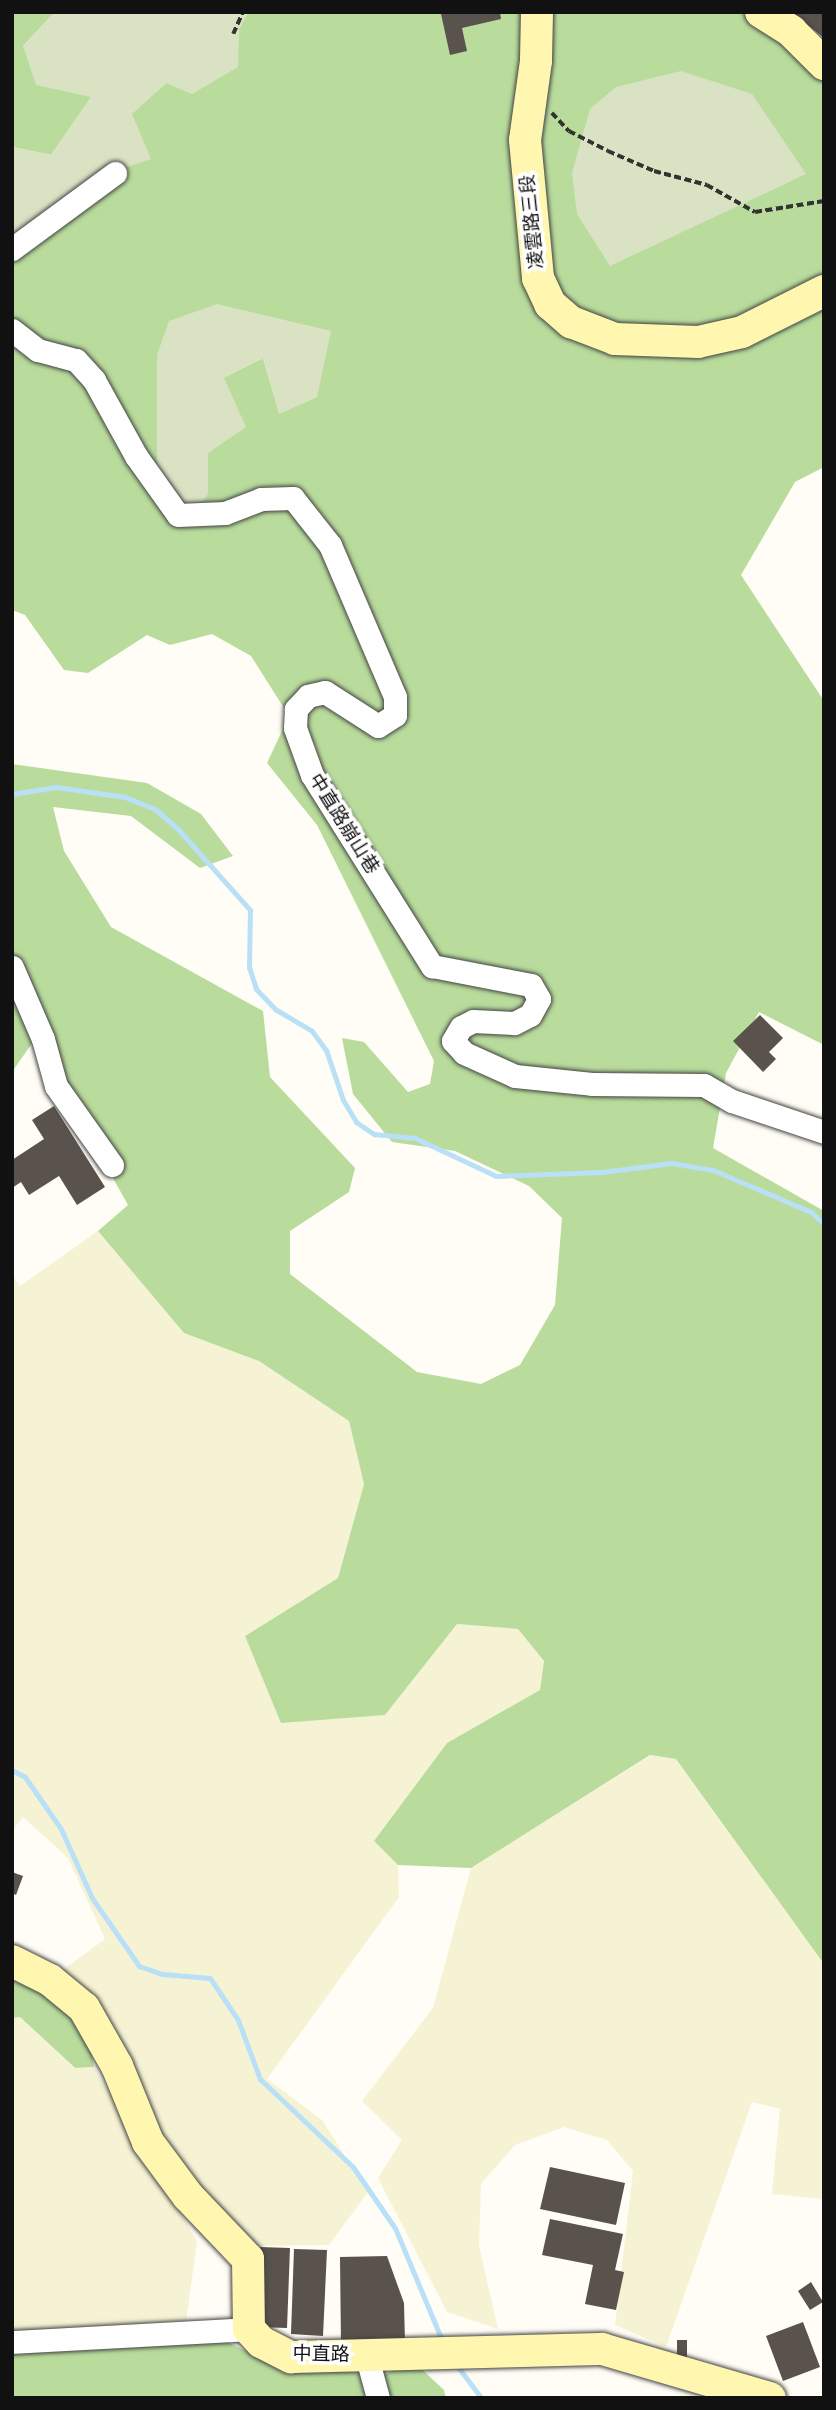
<!DOCTYPE html>
<html>
<head>
<meta charset="utf-8">
<style>
  body { margin:0 }
  #map { position:relative; width:836px; height:2410px; overflow:hidden; background:#fffdf5; font-family:"Noto Serif","Noto Sans TC",serif }
  div>[style] { position:absolute }
  .farmland>* { inset:0; background:#f6f3d4 }
  .forest>* { inset:0; background:#b9dc9c }
  .cemetery>* { inset:0; background:#d9e3c4 }
  .stream>* { height:5px; margin:-2.5px; padding:0 2.5px; transform-origin:2.5px; border-radius:2.5px; background:#b9e0f7 }
  .building>* { inset:0; background:#5a524d }
  .path>* { height:3.5px; margin-top:-1.75px; transform-origin:0; background:repeating-linear-gradient(90deg,#333 0 7px,transparent 0 10.5px) }
  .roads { filter:drop-shadow(0 0 2px #444) drop-shadow(0 0 2px #444) }
  .street>* { height:23px; margin:-11.5px; padding:0 11.5px; transform-origin:11.5px; border-radius:11.5px; background:#fff }
  .secondary>* { height:32px; margin:-16px; padding:0 16px; transform-origin:16px; border-radius:16px; background:#fff6b0 }
  span { translate:-50% -50%; white-space:nowrap; text-align:center; line-height:1.15; -webkit-text-stroke:7px #fff; paint-order:stroke }
  .street-label { font-size:19px; color:#111 }
  .frame { position:absolute; inset:0; border:14px solid #111; pointer-events:none }
</style>
</head>
<body>
<div id="map">
  <div class="farmland">
    <i style="clip-path:polygon(98px 1231px,184px 1333px,259px 1361px,349px 1421px,364px 1484px,338px 1578px,245px 1636px,385px 1715px,457px 1624px,518px 1629px,544px 1661px,540px 1690px,447px 1743px,374px 1841px,398px 1865px,399px 1897px,267px 2079px,322px 2120px,368px 2192px,329px 2245px,249px 2246px,198px 2198px,60px 1972px,105px 1939px,68px 1858px,23px 1817px,12px 1831px,12px 1275px,20px 1286px)"></i>
    <i style="clip-path:polygon(651px 1755px,676px 1759px,824px 1964px,824px 2199px,772px 2194px,780px 2109px,752px 2102px,666px 2347px,615px 2325px,633px 2171px,607px 2140px,564px 2127px,515px 2145px,481px 2184px,479px 2246px,498px 2329px,447px 2312px,378px 2178px,402px 2140px,362px 2101px,433px 2008px,471px 1868px)"></i>
    <i style="clip-path:polygon(20px 2017px,74px 2068px,94px 2067px,197px 2241px,186px 2322px,12px 2355px,12px 2018px)"></i>
  </div>
  <div class="forest">
    <i style="clip-path:polygon(12px 12px,55px 12px,23px 46px,92px 96px,51px 155px,12px 147px)"></i>
    <i style="clip-path:polygon(evenodd,248px 12px,757px 12px,824px 67px,824px 467px,795px 482px,741px 575px,824px 701px,824px 1045px,759px 1012px,726px 1073px,713px 1148px,824px 1211px,824px 1964px,676px 1759px,650px 1755px,471px 1868px,398px 1865px,374px 1841px,447px 1743px,540px 1690px,544px 1661px,518px 1629px,457px 1624px,385px 1715px,281px 1723px,245px 1636px,338px 1578px,364px 1484px,349px 1421px,259px 1361px,184px 1333px,98px 1231px,128px 1205px,35px 1039px,12px 1072px,12px 764px,147px 783px,201px 814px,233px 856px,200px 868px,131px 816px,53px 807px,64px 851px,111px 927px,263px 1011px,270px 1077px,355px 1168px,349px 1192px,290px 1231px,290px 1274px,417px 1372px,481px 1384px,520px 1365px,555px 1305px,562px 1218px,529px 1186px,455px 1151px,392px 1142px,353px 1094px,342px 1038px,364px 1042px,408px 1092px,430px 1084px,434px 1061px,317px 825px,267px 763px,289px 716px,251px 656px,212px 634px,170px 645px,147px 635px,88px 673px,64px 670px,25px 615px,12px 610px,12px 248px,131px 114px,166px 83px,237px 67px,239px 29px,248px 12px,217px 304px,317px 397px,279px 413px,263px 358px,223px 378px,208px 453px,208px 494px,157px 487px,217px 304px)"></i>
    <i style="clip-path:polygon(12px 1977px,40px 1986px,88px 2032px,94px 2067px,75px 2068px,20px 2017px,12px 2018px)"></i>
    <i style="clip-path:polygon(186px 2322px,275px 2365px,384px 2375px,413px 2361px,444px 2390px,446px 2398px,12px 2398px,12px 2355px)"></i>
  </div>
  <div class="cemetery">
    <i style="clip-path:polygon(55px 12px,248px 12px,239px 29px,238px 67px,192px 94px,166px 83px,132px 114px,151px 159px,110px 173px,12px 248px,12px 147px,51px 155px,91px 97px,36px 85px,23px 46px)"></i>
    <i style="clip-path:polygon(681px 71px,752px 94px,806px 174px,610px 266px,577px 214px,572px 173px,590px 109px,616px 87px)"></i>
    <i style="clip-path:polygon(217px 304px,331px 331px,317px 397px,279px 414px,263px 358px,224px 378px,246px 427px,208px 453px,208px 494px,192px 516px,157px 487px,157px 355px,169px 321px)"></i>
  </div>
  <div class="stream">
    <i style="left:12px;top:794px;width:45px;rotate:-9deg"></i>
    <i style="left:56px;top:787px;width:70px;rotate:8.2deg"></i>
    <i style="left:125px;top:797px;width:32px;rotate:22deg"></i>
    <i style="left:155px;top:809px;width:29px;rotate:41deg"></i>
    <i style="left:177px;top:828px;width:110px;rotate:48.3deg"></i>
    <i style="left:250px;top:910px;width:57px;rotate:91deg"></i>
    <i style="left:249px;top:967px;width:23px;rotate:72deg"></i>
    <i style="left:256px;top:989px;width:28px;rotate:46deg"></i>
    <i style="left:275px;top:1009px;width:43px;rotate:30.7deg"></i>
    <i style="left:312px;top:1031px;width:24px;rotate:54deg"></i>
    <i style="left:326px;top:1050px;width:53px;rotate:71.2deg"></i>
    <i style="left:343px;top:1100px;width:26px;rotate:59deg"></i>
    <i style="left:356px;top:1122px;width:22px;rotate:34deg"></i>
    <i style="left:374px;top:1134px;width:41px;rotate:5.6deg"></i>
    <i style="left:415px;top:1138px;width:89px;rotate:25.1deg"></i>
    <i style="left:496px;top:1176px;width:106px;rotate:-2.2deg"></i>
    <i style="left:602px;top:1172px;width:70px;rotate:-7.4deg"></i>
    <i style="left:671px;top:1163px;width:43px;rotate:9.5deg"></i>
    <i style="left:713px;top:1170px;width:107px;rotate:23.2deg"></i>
    <i style="left:811px;top:1212px;width:18px;rotate:43deg"></i>
    <i style="left:12px;top:1770px;width:15px;rotate:28deg"></i>
    <i style="left:25px;top:1777px;width:63px;rotate:55.3deg"></i>
    <i style="left:61px;top:1829px;width:76px;rotate:65.8deg"></i>
    <i style="left:92px;top:1898px;width:83px;rotate:55.3deg"></i>
    <i style="left:139px;top:1966px;width:24px;rotate:19deg"></i>
    <i style="left:162px;top:1974px;width:48px;rotate:4.8deg"></i>
    <i style="left:210px;top:1978px;width:50px;rotate:56.3deg"></i>
    <i style="left:238px;top:2020px;width:63px;rotate:69.6deg"></i>
    <i style="left:260px;top:2079px;width:128px;rotate:43.4deg"></i>
    <i style="left:353px;top:2167px;width:74px;rotate:55.5deg"></i>
    <i style="left:395px;top:2228px;width:125px;rotate:67.3deg"></i>
    <i style="left:458px;top:2367px;width:39px;rotate:53deg"></i>
  </div>
  <div class="building">
    <i style="clip-path:polygon(500px 12px,501px 19px,462px 28px,467px 51px,450px 55px,441px 14px)"></i>
    <i style="clip-path:polygon(773px 12px,824px 12px,824px 38px,809px 26px,802px 35px)"></i>
    <i style="clip-path:polygon(760px 1015px,783px 1038px,769px 1052px,776px 1059px,763px 1072px,733px 1041px)"></i>
    <i style="clip-path:polygon(54px 1106px,105px 1187px,77px 1205px,59px 1176px,29px 1195px,21px 1182px,12px 1188px,12px 1160px,44px 1139px,32px 1120px)"></i>
    <i style="clip-path:polygon(12px 1872px,23px 1876px,16px 1895px,12px 1893px)"></i>
    <i style="clip-path:polygon(550px 2167px,625px 2183px,616px 2225px,540px 2209px)"></i>
    <i style="clip-path:polygon(550px 2219px,623px 2234px,615px 2270px,624px 2272px,616px 2310px,585px 2304px,593px 2265px,542px 2255px)"></i>
    <i style="clip-path:polygon(260px 2247px,290px 2248px,287px 2328px,257px 2327px)"></i>
    <i style="clip-path:polygon(294px 2249px,327px 2250px,323px 2336px,291px 2334px)"></i>
    <i style="clip-path:polygon(387px 2256px,404px 2303px,405px 2343px,341px 2344px,340px 2257px)"></i>
    <i style="clip-path:polygon(811px 2282px,823px 2302px,810px 2310px,798px 2291px)"></i>
    <i style="clip-path:polygon(803px 2322px,820px 2367px,783px 2381px,766px 2336px)"></i>
    <i style="clip-path:polygon(677px 2340px,687px 2340px,687px 2357px,677px 2358px)"></i>
  </div>
  <div class="path">
    <i style="left:233px;top:34px;width:24px;rotate:-66deg"></i>
    <i style="left:552px;top:113px;width:25px;rotate:47deg"></i>
    <i style="left:569px;top:131px;width:44px;rotate:27.1deg"></i>
    <i style="left:608px;top:151px;width:50px;rotate:23.5deg"></i>
    <i style="left:654px;top:171px;width:55px;rotate:14.8deg"></i>
    <i style="left:707px;top:185px;width:55px;rotate:29.4deg"></i>
    <i style="left:755px;top:212px;width:70px;rotate:-9.1deg"></i>
  </div>
  <div class="roads">
    <div class="street">
      <i style="left:12px;top:249px;width:128px;rotate:-36.4deg"></i>
      <i style="left:12px;top:330px;width:33px;rotate:38deg"></i>
      <i style="left:38px;top:350px;width:39px;rotate:15deg"></i>
      <i style="left:76px;top:360px;width:27px;rotate:48deg"></i>
      <i style="left:94px;top:380px;width:87px;rotate:61.1deg"></i>
      <i style="left:136px;top:456px;width:72px;rotate:54.6deg"></i>
      <i style="left:178px;top:515px;width:47px;rotate:-2.4deg"></i>
      <i style="left:225px;top:513px;width:39px;rotate:-21deg"></i>
      <i style="left:261px;top:499px;width:32px;rotate:-2deg"></i>
      <i style="left:293px;top:498px;width:60px;rotate:51.8deg"></i>
      <i style="left:330px;top:545px;width:165px;rotate:66.8deg"></i>
      <i style="left:395px;top:697px;width:18px;rotate:90deg"></i>
      <i style="left:395px;top:715px;width:20px;rotate:147deg"></i>
      <i style="left:378px;top:726px;width:63px;rotate:-147.3deg"></i>
      <i style="left:325px;top:692px;width:17px;rotate:167deg"></i>
      <i style="left:308px;top:696px;width:18px;rotate:133deg"></i>
      <i style="left:296px;top:709px;width:19px;rotate:93deg"></i>
      <i style="left:295px;top:728px;width:50px;rotate:70.1deg"></i>
      <i style="left:312px;top:775px;width:226px;rotate:57.9deg"></i>
      <i style="left:432px;top:966px;width:101px;rotate:10.9deg"></i>
      <i style="left:531px;top:985px;width:16px;rotate:60deg"></i>
      <i style="left:539px;top:999px;width:18px;rotate:119deg"></i>
      <i style="left:530px;top:1015px;width:18px;rotate:153deg"></i>
      <i style="left:514px;top:1023px;width:41px;rotate:-177.2deg"></i>
      <i style="left:473px;top:1021px;width:13px;rotate:153deg"></i>
      <i style="left:461px;top:1027px;width:16px;rotate:120deg"></i>
      <i style="left:453px;top:1041px;width:16px;rotate:47deg"></i>
      <i style="left:464px;top:1053px;width:56px;rotate:24.3deg"></i>
      <i style="left:515px;top:1076px;width:77px;rotate:5.9deg"></i>
      <i style="left:592px;top:1084px;width:112px;rotate:0.5deg"></i>
      <i style="left:704px;top:1085px;width:32px;rotate:30deg"></i>
      <i style="left:732px;top:1101px;width:97px;rotate:18.6deg"></i>
      <i style="left:12px;top:967px;width:78px;rotate:66.7deg"></i>
      <i style="left:43px;top:1039px;width:49px;rotate:74.5deg"></i>
      <i style="left:56px;top:1086px;width:97px;rotate:54.7deg"></i>
      <i style="left:12px;top:2342px;width:237px;rotate:-3.1deg"></i>
      <i style="left:366px;top:2354px;width:46px;rotate:74.7deg"></i>
    </div>
    <div class="secondary">
      <i style="left:537px;top:12px;width:49px;rotate:91.2deg"></i>
      <i style="left:536px;top:61px;width:80px;rotate:97.9deg"></i>
      <i style="left:525px;top:140px;width:139px;rotate:84.6deg"></i>
      <i style="left:538px;top:278px;width:29px;rotate:65deg"></i>
      <i style="left:550px;top:304px;width:28px;rotate:41deg"></i>
      <i style="left:571px;top:322px;width:47px;rotate:21.1deg"></i>
      <i style="left:615px;top:339px;width:83px;rotate:2.1deg"></i>
      <i style="left:698px;top:342px;width:45px;rotate:-12.8deg"></i>
      <i style="left:742px;top:332px;width:92px;rotate:-26.6deg"></i>
      <i style="left:761px;top:12px;width:36px;rotate:32deg"></i>
      <i style="left:791px;top:31px;width:47px;rotate:45deg"></i>
      <i style="left:12px;top:1961px;width:42px;rotate:26.6deg"></i>
      <i style="left:50px;top:1980px;width:44px;rotate:39.5deg"></i>
      <i style="left:84px;top:2008px;width:67px;rotate:60.4deg"></i>
      <i style="left:117px;top:2066px;width:82px;rotate:67.8deg"></i>
      <i style="left:148px;top:2142px;width:67px;rotate:53.5deg"></i>
      <i style="left:188px;top:2196px;width:87px;rotate:46.4deg"></i>
      <i style="left:248px;top:2259px;width:70px;rotate:89.2deg"></i>
      <i style="left:249px;top:2329px;width:18px;rotate:47deg"></i>
      <i style="left:261px;top:2342px;width:34px;rotate:27deg"></i>
      <i style="left:291px;top:2357px;width:311px;rotate:-1.5deg"></i>
      <i style="left:602px;top:2349px;width:175px;rotate:16.3deg"></i>
    </div>
  </div>
  <div class="street-label">
    <span style="left:532px;top:222px;rotate:-96deg">凌雲路三段</span>
    <span style="left:344px;top:824px;rotate:58deg">中直路崩山巷</span>
    <span style="left:321px;top:2354px;rotate:1deg">中直路</span>
  </div>
  <div class="frame"></div>
</div>
</body>
</html>
